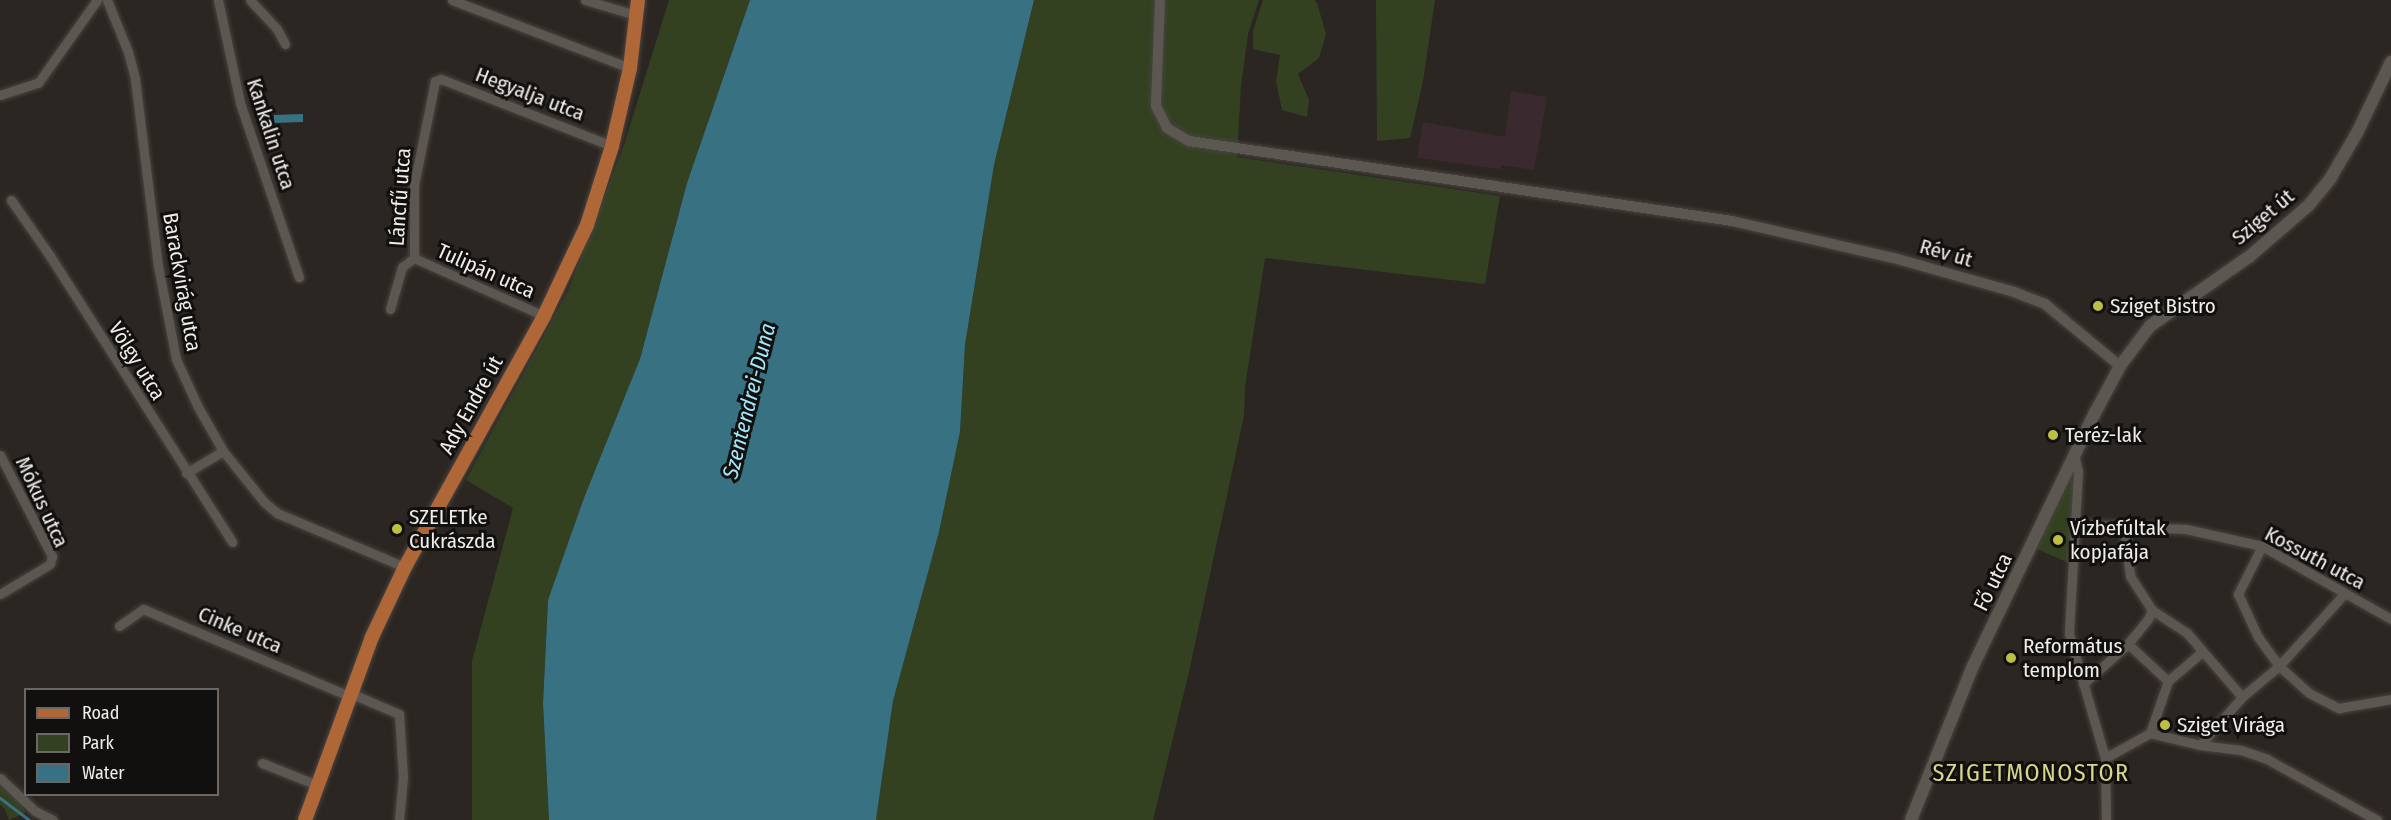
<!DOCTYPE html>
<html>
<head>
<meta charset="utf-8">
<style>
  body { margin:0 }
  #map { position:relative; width:2391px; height:820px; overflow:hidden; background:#2c2622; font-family:"Fira Sans Condensed",sans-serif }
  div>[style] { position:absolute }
  .industrial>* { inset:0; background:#3b2930 }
  .green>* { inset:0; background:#334120 }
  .water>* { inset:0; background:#387282 }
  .stream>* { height:3px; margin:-1.5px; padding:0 1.5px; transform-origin:1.5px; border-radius:1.5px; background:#387282 }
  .roads { filter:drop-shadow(0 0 2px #494440) drop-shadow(0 0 2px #494440) }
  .minor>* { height:9px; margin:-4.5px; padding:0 4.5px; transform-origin:4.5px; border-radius:4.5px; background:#5d5752 }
  .tertiary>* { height:10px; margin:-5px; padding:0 5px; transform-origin:5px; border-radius:5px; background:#5d5752 }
  .secondary>* { height:12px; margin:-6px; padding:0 6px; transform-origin:6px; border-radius:6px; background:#5d5752 }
  .primary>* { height:14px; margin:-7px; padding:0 7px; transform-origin:7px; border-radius:7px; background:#af6738 }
  .dots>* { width:16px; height:16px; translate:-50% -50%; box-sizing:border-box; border:3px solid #12100e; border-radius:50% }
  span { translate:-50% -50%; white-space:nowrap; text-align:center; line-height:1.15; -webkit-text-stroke:6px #12100e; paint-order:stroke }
  .street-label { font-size:21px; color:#efece9 }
  .poi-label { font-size:21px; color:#efece9 }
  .left { translate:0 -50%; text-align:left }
  .water-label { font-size:22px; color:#a1e8fd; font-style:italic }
  .quarter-label { font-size:24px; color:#d5d88a; letter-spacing:1.5px }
  .legend { position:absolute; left:24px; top:688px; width:195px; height:108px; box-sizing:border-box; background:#12100e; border:2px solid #6a6866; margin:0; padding:8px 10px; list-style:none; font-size:18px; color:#efece9 }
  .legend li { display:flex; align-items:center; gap:12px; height:30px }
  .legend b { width:30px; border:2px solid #6a6866 }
</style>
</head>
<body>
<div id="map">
  <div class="industrial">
    <i style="clip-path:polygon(1511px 91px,1547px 97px,1534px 170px,1501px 165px,1501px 169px,1417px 158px,1423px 122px,1505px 137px)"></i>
  </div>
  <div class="green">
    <i style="clip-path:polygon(669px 0,750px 0,687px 183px,640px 359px,548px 600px,543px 704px,549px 820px,472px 820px,472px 661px,513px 508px,466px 480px,568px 291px,622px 151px)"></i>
    <i style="clip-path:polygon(1034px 0,1259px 0,1248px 34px,1241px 86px,1237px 157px,1500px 196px,1485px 284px,1265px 258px,1245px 387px,1244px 416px,1189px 672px,1153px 820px,876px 820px,893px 701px,939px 532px,960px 432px,965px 345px,994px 165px)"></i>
    <i style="clip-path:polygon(1263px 0,1314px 0,1317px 3px,1326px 34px,1319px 58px,1298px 74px,1309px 100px,1307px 117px,1282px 110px,1276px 81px,1280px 55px,1253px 49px,1253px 31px)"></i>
    <i style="clip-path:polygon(1376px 0,1435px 0,1423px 81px,1410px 138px,1377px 141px)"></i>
    <i style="clip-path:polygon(2072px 474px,2074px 491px,2069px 563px,2037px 549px)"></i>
    <i style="clip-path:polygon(0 786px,23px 806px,25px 813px,9px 820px,5px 809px,0 805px)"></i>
  </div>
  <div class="water">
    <i style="clip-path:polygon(750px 0,1034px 0,994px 165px,965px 345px,960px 432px,939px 532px,893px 701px,876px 820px,549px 820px,543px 704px,548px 600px,584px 498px,640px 359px,687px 183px)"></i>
    <i style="clip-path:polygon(303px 114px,303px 122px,274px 123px,274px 115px)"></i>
  </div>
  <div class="stream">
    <i style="left:0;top:798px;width:36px;rotate:37deg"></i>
  </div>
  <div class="roads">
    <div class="minor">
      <i style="left:107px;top:0;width:56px;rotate:68deg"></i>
      <i style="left:128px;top:52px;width:28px;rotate:75deg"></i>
      <i style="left:135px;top:79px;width:188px;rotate:83deg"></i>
      <i style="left:158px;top:266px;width:95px;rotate:79deg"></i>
      <i style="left:176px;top:359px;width:53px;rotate:65.4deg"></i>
      <i style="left:198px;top:407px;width:51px;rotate:60.4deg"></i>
      <i style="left:223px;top:451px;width:65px;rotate:51.2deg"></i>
      <i style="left:264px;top:502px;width:17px;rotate:40deg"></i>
      <i style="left:277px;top:513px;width:139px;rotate:22.9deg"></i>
      <i style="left:218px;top:0;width:105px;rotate:77.9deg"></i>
      <i style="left:240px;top:103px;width:184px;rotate:71.3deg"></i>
      <i style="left:250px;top:0;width:40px;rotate:47deg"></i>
      <i style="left:277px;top:29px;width:17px;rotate:62deg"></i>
      <i style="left:452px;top:0;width:191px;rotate:20.9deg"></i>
      <i style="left:585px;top:0;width:53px;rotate:16.4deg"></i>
      <i style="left:0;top:95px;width:40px;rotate:-18deg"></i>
      <i style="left:38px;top:83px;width:102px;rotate:-54.6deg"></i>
      <i style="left:11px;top:200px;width:68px;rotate:55.1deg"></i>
      <i style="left:50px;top:256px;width:339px;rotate:57.5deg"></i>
      <i style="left:414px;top:258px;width:73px;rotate:-90deg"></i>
      <i style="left:414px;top:185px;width:106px;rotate:-78.6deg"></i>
      <i style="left:435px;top:81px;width:6px;rotate:-18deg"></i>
      <i style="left:441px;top:79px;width:184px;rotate:21.4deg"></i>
      <i style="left:414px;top:258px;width:142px;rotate:24deg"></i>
      <i style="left:390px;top:309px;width:44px;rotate:-74.1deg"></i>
      <i style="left:402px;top:267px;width:15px;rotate:-37deg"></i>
      <i style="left:0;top:455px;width:114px;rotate:62.8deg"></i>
      <i style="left:52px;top:556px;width:8px;rotate:104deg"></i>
      <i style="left:50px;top:564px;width:58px;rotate:149deg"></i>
      <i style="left:2075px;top:459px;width:12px;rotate:76deg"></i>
      <i style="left:2078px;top:471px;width:163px;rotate:93.2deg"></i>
      <i style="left:2069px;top:634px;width:129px;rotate:73.8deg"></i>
      <i style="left:2105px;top:758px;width:62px;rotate:89.1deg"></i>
      <i style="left:186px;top:473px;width:43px;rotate:-30.7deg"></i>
      <i style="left:2076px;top:524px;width:110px;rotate:2.6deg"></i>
      <i style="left:2186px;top:529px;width:78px;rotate:12.6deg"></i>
      <i style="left:2262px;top:546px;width:148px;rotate:29.5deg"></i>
      <i style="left:2124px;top:527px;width:49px;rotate:83deg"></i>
      <i style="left:2130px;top:576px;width:40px;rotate:57.1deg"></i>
      <i style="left:2152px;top:610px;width:42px;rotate:33.3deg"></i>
      <i style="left:2187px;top:633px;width:84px;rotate:49.3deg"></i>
      <i style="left:2262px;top:546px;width:54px;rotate:116.6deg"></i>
      <i style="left:2238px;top:594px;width:47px;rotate:65.1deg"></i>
      <i style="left:2258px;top:637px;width:36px;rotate:54deg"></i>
      <i style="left:2279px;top:666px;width:40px;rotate:42deg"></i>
      <i style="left:2309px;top:693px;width:34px;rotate:27deg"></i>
      <i style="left:2339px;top:708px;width:53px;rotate:-9.8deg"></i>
      <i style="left:2152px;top:610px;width:10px;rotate:114deg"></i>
      <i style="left:2148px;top:619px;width:32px;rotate:129deg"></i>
      <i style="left:2128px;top:644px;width:54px;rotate:42.8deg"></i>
      <i style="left:119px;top:626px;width:29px;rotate:-35deg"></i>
      <i style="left:143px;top:609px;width:224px;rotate:22.9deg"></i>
      <i style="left:349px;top:696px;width:8px"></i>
      <i style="left:357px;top:696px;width:46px;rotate:23.2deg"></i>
      <i style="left:399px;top:714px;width:63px;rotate:86.4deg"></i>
      <i style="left:403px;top:777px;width:43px;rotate:95.3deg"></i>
      <i style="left:2083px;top:684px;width:60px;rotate:-41.6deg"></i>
      <i style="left:2150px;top:733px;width:55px;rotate:-70.9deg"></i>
      <i style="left:2168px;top:681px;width:45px;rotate:-40.5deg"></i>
      <i style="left:2200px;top:745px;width:64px;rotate:-48.8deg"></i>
      <i style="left:2242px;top:697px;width:48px;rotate:-40deg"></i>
      <i style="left:2279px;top:666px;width:97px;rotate:-47.9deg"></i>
      <i style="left:2105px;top:758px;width:51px;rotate:-29.1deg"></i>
      <i style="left:2150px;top:733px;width:51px;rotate:13.5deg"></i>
      <i style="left:2200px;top:745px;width:41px;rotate:7deg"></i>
      <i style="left:2241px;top:750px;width:28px;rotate:19deg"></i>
      <i style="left:2267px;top:759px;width:126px;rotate:29deg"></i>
      <i style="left:262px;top:763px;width:59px;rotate:21.8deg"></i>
      <i style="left:0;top:778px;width:48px;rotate:43.3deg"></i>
      <i style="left:35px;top:811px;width:20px;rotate:27deg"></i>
    </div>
    <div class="tertiary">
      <i style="left:1160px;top:0;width:106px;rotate:92.2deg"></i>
      <i style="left:1156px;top:106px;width:25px;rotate:63deg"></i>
      <i style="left:1167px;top:128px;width:26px;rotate:31deg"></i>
      <i style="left:1189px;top:141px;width:549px;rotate:8.38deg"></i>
      <i style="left:1732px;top:221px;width:166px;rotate:12.9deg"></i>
      <i style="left:1894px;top:258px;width:125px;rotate:15.8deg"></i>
      <i style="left:2014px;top:292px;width:33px;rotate:21deg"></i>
      <i style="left:2045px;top:304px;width:97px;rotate:39.6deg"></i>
    </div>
    <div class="secondary">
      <i style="left:1911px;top:820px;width:166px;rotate:-68.1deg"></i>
      <i style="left:1973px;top:666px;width:281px;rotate:-64.3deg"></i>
      <i style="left:2095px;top:413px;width:53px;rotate:-62deg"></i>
      <i style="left:2120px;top:366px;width:50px;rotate:-53.1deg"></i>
      <i style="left:2150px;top:326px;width:122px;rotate:-35deg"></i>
      <i style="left:2250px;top:256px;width:78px;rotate:-40.8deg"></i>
      <i style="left:2309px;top:205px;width:33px;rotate:-51deg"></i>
      <i style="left:2330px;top:179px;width:53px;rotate:-59.6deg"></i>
      <i style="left:2357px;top:133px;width:79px;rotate:-64.4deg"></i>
    </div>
    <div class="primary">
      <i style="left:305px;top:820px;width:195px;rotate:-69.9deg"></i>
      <i style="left:372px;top:637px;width:77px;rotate:-64.8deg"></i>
      <i style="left:405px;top:567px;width:287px;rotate:-61deg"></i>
      <i style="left:544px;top:316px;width:101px;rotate:-64.7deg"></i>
      <i style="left:587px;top:225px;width:83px;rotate:-72.4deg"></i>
      <i style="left:612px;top:146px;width:80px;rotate:-77deg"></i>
      <i style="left:630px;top:68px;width:68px;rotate:-83.3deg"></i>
    </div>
  </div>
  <div class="dots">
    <i style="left:2098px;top:306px;background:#bdbf43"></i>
    <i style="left:2053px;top:435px;background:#bdbf43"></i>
    <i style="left:397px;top:529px;background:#bdbf43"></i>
    <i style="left:2058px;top:540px;background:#bdbf43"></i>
    <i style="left:2011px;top:658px;background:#bdbf43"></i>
    <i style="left:2165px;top:725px;background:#bdbf43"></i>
  </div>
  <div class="street-label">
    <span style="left:530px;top:94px;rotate:21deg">Hegyalja utca</span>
    <span style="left:271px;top:134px;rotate:72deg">Kankalin utca</span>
    <span style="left:400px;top:197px;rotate:-86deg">Láncfű utca</span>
    <span style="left:2263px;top:217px;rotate:-40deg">Sziget út</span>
    <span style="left:1946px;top:253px;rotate:16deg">Rév út</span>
    <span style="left:486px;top:271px;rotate:24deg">Tulipán utca</span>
    <span style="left:182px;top:282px;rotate:80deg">Barackvirág utca</span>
    <span style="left:137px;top:361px;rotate:58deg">Völgy utca</span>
    <span style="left:471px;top:405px;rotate:-61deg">Ady Endre út</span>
    <span style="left:42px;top:502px;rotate:65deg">Mókus utca</span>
    <span style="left:2315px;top:558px;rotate:28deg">Kossuth utca</span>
    <span style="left:1993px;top:582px;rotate:-64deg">Fő utca</span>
    <span style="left:240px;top:630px;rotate:23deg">Cinke utca</span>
  </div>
  <div class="poi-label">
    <span class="left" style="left:2110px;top:306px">Sziget Bistro</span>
    <span class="left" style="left:2065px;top:435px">Teréz-lak</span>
    <span class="left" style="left:409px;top:529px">SZELETke<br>Cukrászda</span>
    <span class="left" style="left:2070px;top:540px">Vízbefúltak<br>kopjafája</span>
    <span class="left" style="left:2023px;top:658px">Református<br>templom</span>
    <span class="left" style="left:2177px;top:725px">Sziget Virága</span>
  </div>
  <div class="water-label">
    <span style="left:749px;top:401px;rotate:-76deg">Szentendrei-Duna</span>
  </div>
  <div class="quarter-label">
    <span style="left:2031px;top:774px">SZIGETMONOSTOR</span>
  </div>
  <ul class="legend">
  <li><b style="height:8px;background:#af6738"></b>Road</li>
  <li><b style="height:16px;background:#334120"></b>Park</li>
  <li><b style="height:16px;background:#387282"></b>Water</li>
  </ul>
</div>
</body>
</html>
